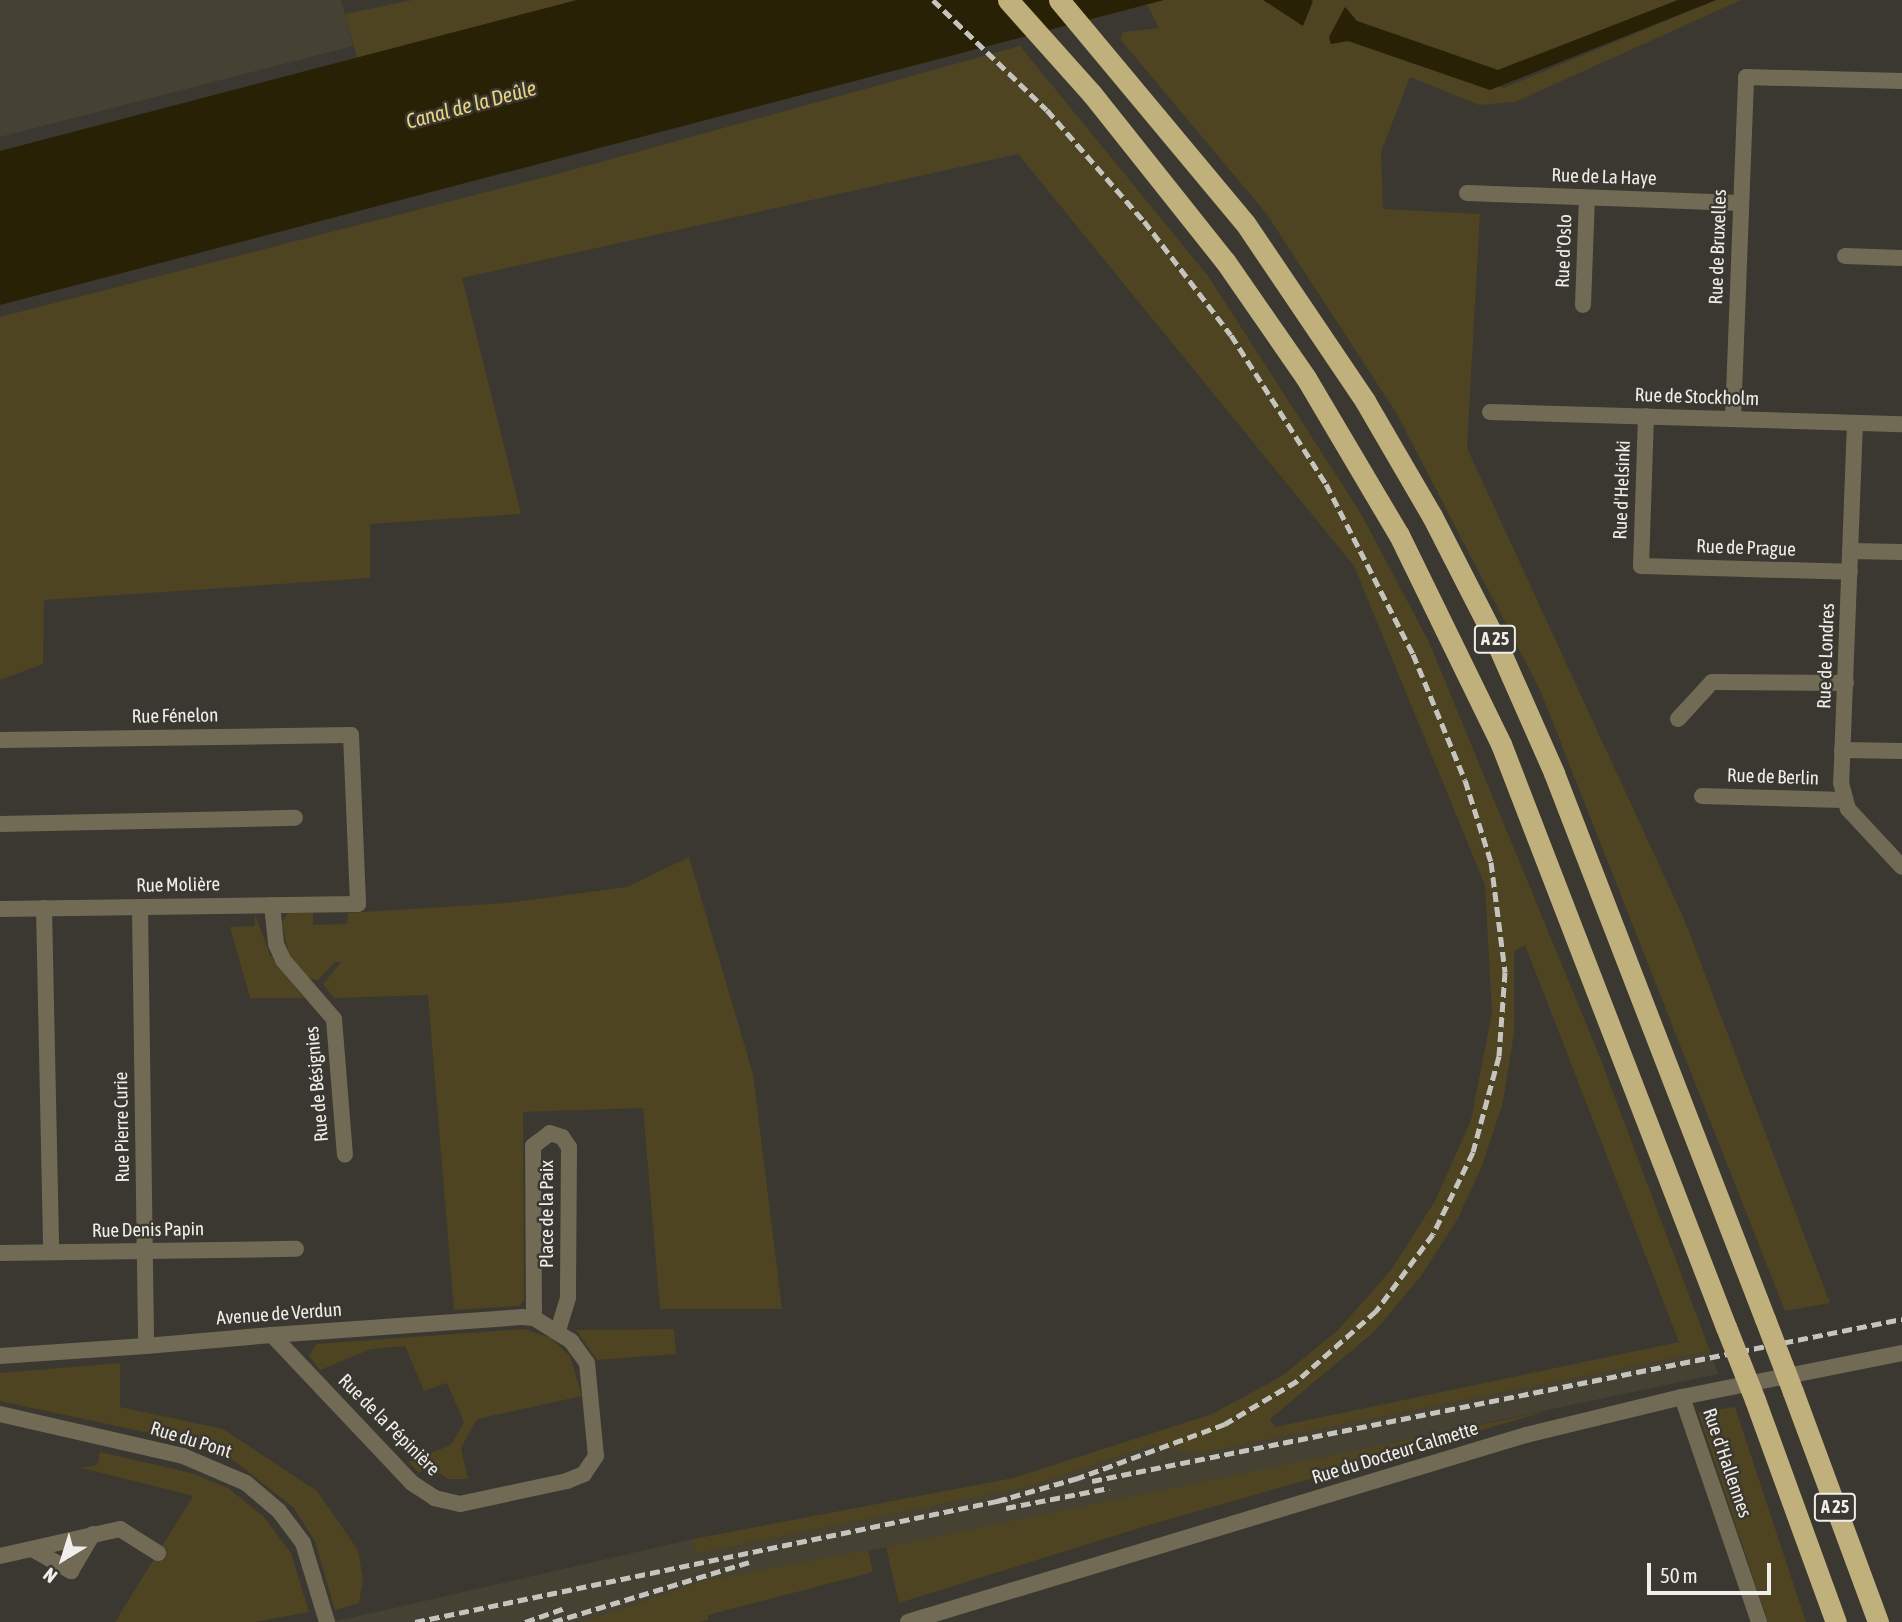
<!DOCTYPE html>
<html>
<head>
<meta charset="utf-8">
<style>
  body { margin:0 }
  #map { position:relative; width:1902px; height:1622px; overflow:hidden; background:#3a3830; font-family:"Asap Condensed",sans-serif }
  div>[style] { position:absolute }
  .built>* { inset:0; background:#454234 }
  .green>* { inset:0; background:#4e4421 }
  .water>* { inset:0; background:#292106 }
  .minor>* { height:16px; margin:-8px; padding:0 8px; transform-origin:8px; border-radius:8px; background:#716b56 }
  .highway>* { height:21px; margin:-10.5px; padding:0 10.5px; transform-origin:10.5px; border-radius:10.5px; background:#c0b07b }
  .rail>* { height:5px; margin-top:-2.5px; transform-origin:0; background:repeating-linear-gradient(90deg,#c6c4bf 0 10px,transparent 0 15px) }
  .highway-bridge>* { height:21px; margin:-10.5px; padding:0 10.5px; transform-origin:10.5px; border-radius:10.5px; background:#c0b07b }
  span { translate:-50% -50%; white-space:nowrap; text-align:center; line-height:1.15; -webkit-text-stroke:5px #3a3830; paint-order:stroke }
  .shield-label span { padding:2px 5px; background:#3a3830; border:2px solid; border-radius:5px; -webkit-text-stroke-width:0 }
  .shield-label { font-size:18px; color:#f0eeea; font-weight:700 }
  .street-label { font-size:19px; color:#f0eeea }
  .water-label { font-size:21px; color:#ebd483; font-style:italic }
  .north { position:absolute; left:28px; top:1524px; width:70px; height:70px; -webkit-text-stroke:5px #3a3830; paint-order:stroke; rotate:218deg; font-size:19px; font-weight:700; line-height:28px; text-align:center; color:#f0eeea }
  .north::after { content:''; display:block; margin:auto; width:24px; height:32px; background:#f0eeea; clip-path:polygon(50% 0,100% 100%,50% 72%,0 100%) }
  .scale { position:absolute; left:1647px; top:1563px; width:124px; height:32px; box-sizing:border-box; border:4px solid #f0eeea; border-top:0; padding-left:9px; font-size:21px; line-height:24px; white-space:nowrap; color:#f0eeea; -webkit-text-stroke:5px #3a3830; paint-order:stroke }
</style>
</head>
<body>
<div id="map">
  <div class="built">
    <i style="clip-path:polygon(0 0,341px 0,353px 46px,0 137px)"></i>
    <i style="clip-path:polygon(1710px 1351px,1718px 1374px,970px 1532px,701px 1581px,582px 1622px,333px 1622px,693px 1539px,696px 1554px,1031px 1486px,1153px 1445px,1196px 1454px)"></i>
  </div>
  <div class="green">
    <i style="clip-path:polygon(412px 0,577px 0,357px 58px,345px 14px)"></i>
    <i style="clip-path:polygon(1164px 0,1678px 0,1498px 70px,1357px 21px,1345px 7px,1331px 44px,1348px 41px,1504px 88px,1716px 0,1741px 0,1515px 102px,1479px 105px,1410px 77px,1381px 152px,1383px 209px,1480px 214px,1467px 448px,1684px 919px,1830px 1303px,1785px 1311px,1540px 690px,1397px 414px,1266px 213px,1120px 39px,1123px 32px,1159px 28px,1147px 4px)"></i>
    <i style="clip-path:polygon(evenodd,1020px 46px,1208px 276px,1360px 512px,1429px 642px,1599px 1055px,1710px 1351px,1196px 1454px,1153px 1445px,1031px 1486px,696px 1554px,693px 1539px,1013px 1478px,1212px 1414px,1282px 1376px,1338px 1330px,1391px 1270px,1435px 1201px,1471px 1120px,1492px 1013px,1485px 885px,1354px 566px,1018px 154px,462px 278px,521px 514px,370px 524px,370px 578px,44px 600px,43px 664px,0 680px,0 317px,561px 173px,1020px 46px,1525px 945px,1679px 1342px,1275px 1427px,1270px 1419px,1375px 1331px,1421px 1276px,1457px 1220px,1482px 1166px,1503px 1102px,1514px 1033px,1514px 951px,1525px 945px)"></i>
    <i style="clip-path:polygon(689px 857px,753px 1074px,782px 1309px,660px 1309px,643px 1108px,523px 1112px,524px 1300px,519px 1306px,454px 1310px,428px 995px,334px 998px,323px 984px,341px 962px,335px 962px,318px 980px,307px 978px,289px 955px,282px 922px,288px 913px,313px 913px,313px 925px,347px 924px,348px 913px,506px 903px,627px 887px)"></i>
    <i style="clip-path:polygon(255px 914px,270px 955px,304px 998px,250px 998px,230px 927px,255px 926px)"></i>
    <i style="clip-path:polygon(525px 1329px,551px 1338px,570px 1356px,582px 1396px,477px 1419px,461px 1448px,468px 1479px,448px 1479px,428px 1466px,419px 1473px,408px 1462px,451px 1445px,464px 1422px,447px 1383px,424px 1391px,405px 1346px,371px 1349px,320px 1370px,309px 1356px,316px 1344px)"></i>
    <i style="clip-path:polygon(674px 1329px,676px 1354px,597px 1360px,576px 1330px)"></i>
    <i style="clip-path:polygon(120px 1363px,120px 1407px,223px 1429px,317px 1491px,358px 1550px,363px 1579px,359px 1603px,335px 1610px,315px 1541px,293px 1507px,232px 1459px,182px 1440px,0 1401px,0 1373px)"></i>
    <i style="clip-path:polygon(1735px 1407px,1806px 1622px,1768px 1622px,1698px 1412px)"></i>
    <i style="clip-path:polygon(1551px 1410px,1146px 1526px,899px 1603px,886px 1547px)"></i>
    <i style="clip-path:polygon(100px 1452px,191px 1473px,228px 1488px,263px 1516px,291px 1553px,309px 1612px,255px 1622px,115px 1622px,193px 1496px,81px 1468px,97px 1465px)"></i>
    <i style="clip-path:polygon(868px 1550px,873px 1572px,708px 1615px,708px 1620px,699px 1622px,582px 1622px,701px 1581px)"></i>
  </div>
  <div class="water">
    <i style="clip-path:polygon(577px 0,1164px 0,0 305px,0 151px)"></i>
    <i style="clip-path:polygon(1263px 0,1311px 0,1313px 1px,1303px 26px)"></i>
    <i style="clip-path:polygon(1678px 0,1716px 0,1490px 90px,1348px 41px,1331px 44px,1329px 37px,1345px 7px,1357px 21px,1498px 70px)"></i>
  </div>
  <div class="minor">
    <i style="left:1467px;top:193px;width:273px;rotate:2.1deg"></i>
    <i style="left:1845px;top:256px;width:57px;rotate:2deg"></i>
    <i style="left:1583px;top:305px;width:107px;rotate:-87.9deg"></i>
    <i style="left:1490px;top:412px;width:412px;rotate:1.7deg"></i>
    <i style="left:1646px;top:416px;width:150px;rotate:91.9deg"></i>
    <i style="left:1641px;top:566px;width:209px;rotate:1.6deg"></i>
    <i style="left:1733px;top:419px;width:342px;rotate:-87.8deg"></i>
    <i style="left:1746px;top:77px;width:156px;rotate:1.5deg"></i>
    <i style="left:1855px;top:423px;width:360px;rotate:92.2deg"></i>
    <i style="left:1841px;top:783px;width:27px;rotate:75deg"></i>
    <i style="left:1848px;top:809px;width:79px;rotate:47deg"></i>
    <i style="left:1850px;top:551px;width:52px;rotate:1.1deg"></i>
    <i style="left:1678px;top:719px;width:50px;rotate:-47.4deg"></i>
    <i style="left:1712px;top:682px;width:134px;rotate:0.4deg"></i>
    <i style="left:0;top:740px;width:351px;rotate:-0.8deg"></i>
    <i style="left:351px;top:735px;width:169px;rotate:87.6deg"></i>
    <i style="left:358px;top:904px;width:358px;rotate:179.2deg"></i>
    <i style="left:1842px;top:750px;width:60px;rotate:1deg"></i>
    <i style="left:1702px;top:796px;width:141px;rotate:1.6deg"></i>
    <i style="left:0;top:824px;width:295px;rotate:-1.2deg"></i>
    <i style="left:272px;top:905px;width:39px;rotate:84deg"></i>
    <i style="left:276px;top:944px;width:17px;rotate:66deg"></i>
    <i style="left:283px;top:960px;width:78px;rotate:49.2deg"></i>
    <i style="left:334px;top:1019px;width:136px;rotate:85.4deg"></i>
    <i style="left:140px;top:907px;width:439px;rotate:89.2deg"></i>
    <i style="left:44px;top:908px;width:344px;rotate:88.8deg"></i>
    <i style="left:0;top:1253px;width:296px;rotate:-0.8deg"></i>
    <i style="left:534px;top:1318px;width:172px;rotate:-90.3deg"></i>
    <i style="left:533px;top:1146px;width:21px;rotate:-37deg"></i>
    <i style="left:550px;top:1133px;width:13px;rotate:18deg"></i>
    <i style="left:562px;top:1137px;width:12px;rotate:55deg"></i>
    <i style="left:569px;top:1147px;width:151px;rotate:90.4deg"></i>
    <i style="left:568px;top:1298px;width:34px;rotate:107deg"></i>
    <i style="left:0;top:1356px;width:146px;rotate:-3.9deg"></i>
    <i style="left:146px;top:1346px;width:126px;rotate:-5deg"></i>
    <i style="left:272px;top:1335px;width:250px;rotate:-4.1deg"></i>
    <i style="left:521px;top:1317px;width:13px;rotate:4deg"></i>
    <i style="left:534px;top:1318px;width:44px;rotate:31.9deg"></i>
    <i style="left:571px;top:1341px;width:27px;rotate:54deg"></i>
    <i style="left:587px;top:1363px;width:93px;rotate:84.5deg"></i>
    <i style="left:596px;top:1456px;width:22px;rotate:124deg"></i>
    <i style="left:584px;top:1474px;width:18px;rotate:158deg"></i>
    <i style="left:567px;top:1481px;width:109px;rotate:167.9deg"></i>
    <i style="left:460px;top:1504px;width:26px;rotate:-167deg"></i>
    <i style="left:435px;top:1498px;width:27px;rotate:-147deg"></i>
    <i style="left:412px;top:1483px;width:204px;rotate:-133.4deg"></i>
    <i style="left:1682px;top:1397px;width:238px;rotate:71.1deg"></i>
    <i style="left:0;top:1414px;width:188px;rotate:12.9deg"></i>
    <i style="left:183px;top:1456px;width:69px;rotate:23.2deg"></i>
    <i style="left:246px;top:1483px;width:43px;rotate:40.3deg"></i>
    <i style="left:279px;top:1511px;width:40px;rotate:53deg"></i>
    <i style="left:303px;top:1543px;width:83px;rotate:73.1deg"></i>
    <i style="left:34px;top:1550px;width:43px;rotate:29.6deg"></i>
    <i style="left:71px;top:1571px;width:43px;rotate:-59.3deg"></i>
    <i style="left:0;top:1556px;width:123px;rotate:-12.7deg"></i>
    <i style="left:120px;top:1529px;width:45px;rotate:32.3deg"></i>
    <i style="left:908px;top:1622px;width:646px;rotate:-16.84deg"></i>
    <i style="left:1526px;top:1435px;width:161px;rotate:-13.7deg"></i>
    <i style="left:1682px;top:1397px;width:224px;rotate:-11.3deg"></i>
  </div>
  <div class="highway">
    <i style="left:1008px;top:0;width:126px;rotate:48.2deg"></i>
    <i style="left:1092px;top:94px;width:213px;rotate:51.5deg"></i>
    <i style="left:1225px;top:261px;width:142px;rotate:55.3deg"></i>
    <i style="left:1306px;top:378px;width:182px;rotate:59.4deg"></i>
    <i style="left:1399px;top:535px;width:233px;rotate:64deg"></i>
    <i style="left:1501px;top:744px;width:625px;rotate:68.9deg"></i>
    <i style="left:1059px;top:0;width:290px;rotate:50.2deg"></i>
    <i style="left:1245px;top:223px;width:215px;rotate:56deg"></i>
    <i style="left:1365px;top:401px;width:133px;rotate:59.8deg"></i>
    <i style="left:1432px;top:516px;width:138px;rotate:62.9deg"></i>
    <i style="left:1495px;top:639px;width:146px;rotate:66.2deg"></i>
    <i style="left:1554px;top:773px;width:585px;rotate:68.87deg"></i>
    <i style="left:1793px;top:1392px;width:245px;rotate:69.7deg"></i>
    <i style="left:1755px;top:1400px;width:236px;rotate:70deg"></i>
  </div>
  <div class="rail">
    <i style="left:933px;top:0;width:158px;rotate:44deg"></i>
    <i style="left:1047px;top:110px;width:147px;rotate:48.9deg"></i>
    <i style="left:1144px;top:221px;width:143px;rotate:52.7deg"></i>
    <i style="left:1231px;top:335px;width:177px;rotate:57.5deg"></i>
    <i style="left:1326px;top:484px;width:191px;rotate:62.9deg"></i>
    <i style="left:1413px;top:654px;width:136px;rotate:67.6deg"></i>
    <i style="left:1465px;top:780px;width:86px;rotate:72.4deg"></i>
    <i style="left:1491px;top:862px;width:111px;rotate:82.7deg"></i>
    <i style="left:1505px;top:972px;width:84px;rotate:94.1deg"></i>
    <i style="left:1499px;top:1056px;width:99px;rotate:105.2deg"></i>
    <i style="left:1473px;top:1152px;width:91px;rotate:116deg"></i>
    <i style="left:1433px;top:1234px;width:96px;rotate:126.5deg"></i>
    <i style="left:1376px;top:1311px;width:106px;rotate:138.5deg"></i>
    <i style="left:1297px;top:1381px;width:84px;rotate:149.2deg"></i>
    <i style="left:1225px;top:1424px;width:157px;rotate:159.8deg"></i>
    <i style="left:1078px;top:1478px;width:84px;rotate:164.1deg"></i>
    <i style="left:1092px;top:1481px;width:826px;rotate:-11.31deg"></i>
    <i style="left:1006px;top:1508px;width:105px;rotate:-11deg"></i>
    <i style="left:415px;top:1622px;width:605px;rotate:-11.74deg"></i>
    <i style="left:525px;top:1622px;width:42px;rotate:-19.3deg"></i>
    <i style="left:553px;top:1622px;width:205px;rotate:-17deg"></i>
  </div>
  <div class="highway-bridge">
    <i style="left:1765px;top:1319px;width:78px;rotate:69deg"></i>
    <i style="left:1726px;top:1327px;width:79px;rotate:68.3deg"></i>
  </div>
  <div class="shield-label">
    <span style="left:1495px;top:639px">A 25</span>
    <span style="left:1835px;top:1507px">A 25</span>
  </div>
  <div class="street-label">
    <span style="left:1604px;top:177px;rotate:2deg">Rue de La Haye</span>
    <span style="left:1718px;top:247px;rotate:-88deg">Rue de Bruxelles</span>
    <span style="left:1564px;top:251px;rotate:-88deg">Rue d'Oslo</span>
    <span style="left:1697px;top:397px;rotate:2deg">Rue de Stockholm</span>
    <span style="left:1622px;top:490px;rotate:-88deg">Rue d'Helsinki</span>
    <span style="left:1746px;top:548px;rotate:2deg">Rue de Prague</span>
    <span style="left:1826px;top:656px;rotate:-88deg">Rue de Londres</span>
    <span style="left:175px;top:716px;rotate:-1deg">Rue Fénelon</span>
    <span style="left:1773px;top:777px;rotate:2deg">Rue de Berlin</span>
    <span style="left:178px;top:885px;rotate:-1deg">Rue Molière</span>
    <span style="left:317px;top:1084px;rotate:-95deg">Rue de Bésignies</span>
    <span style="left:122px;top:1127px;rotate:-91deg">Rue Pierre Curie</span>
    <span style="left:547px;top:1214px;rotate:-90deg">Place de la Paix</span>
    <span style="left:148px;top:1230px;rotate:-1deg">Rue Denis Papin</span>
    <span style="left:279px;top:1314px;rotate:-4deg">Avenue de Verdun</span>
    <span style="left:389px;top:1425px;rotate:45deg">Rue de la Pépinière</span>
    <span style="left:191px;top:1440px;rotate:17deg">Rue du Pont</span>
    <span style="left:1395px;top:1453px;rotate:-17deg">Rue du Docteur Calmette</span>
    <span style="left:1727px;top:1463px;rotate:71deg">Rue d'Hallennes</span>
  </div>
  <div class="water-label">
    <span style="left:471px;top:104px;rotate:-15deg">Canal de la Deûle</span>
  </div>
  <div class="north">N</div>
  <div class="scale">50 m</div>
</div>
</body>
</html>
